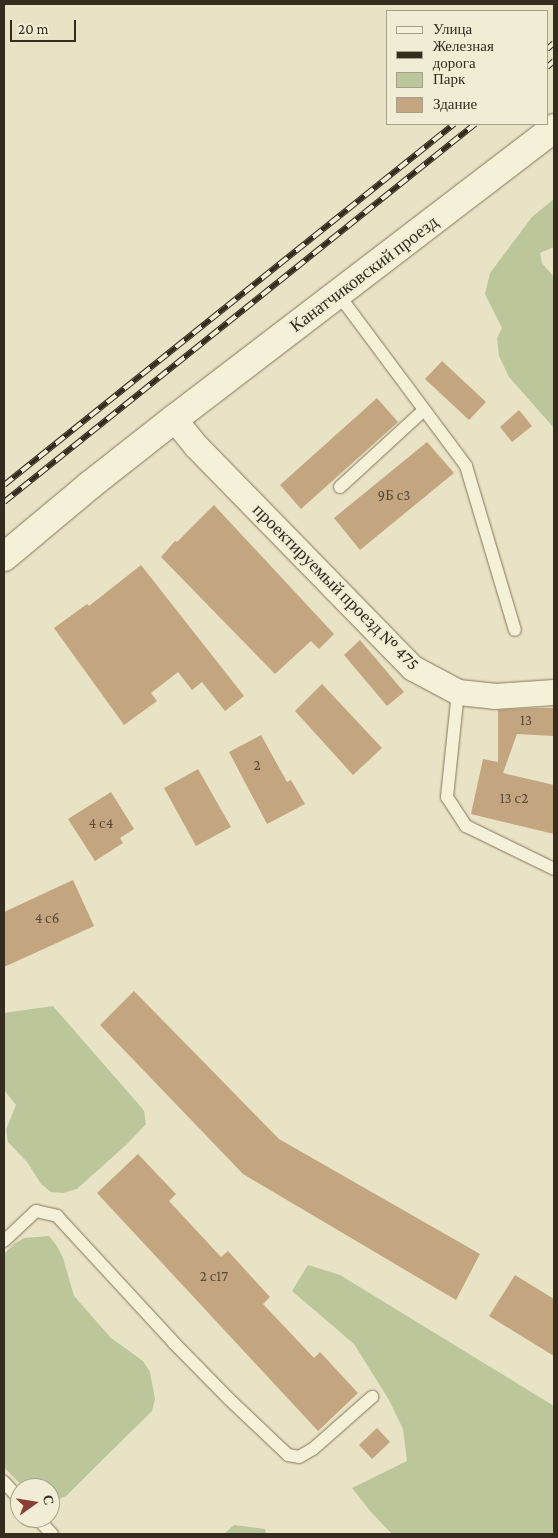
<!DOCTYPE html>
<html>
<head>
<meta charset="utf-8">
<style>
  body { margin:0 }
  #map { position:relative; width:558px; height:1538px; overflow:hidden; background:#e9e3c5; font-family:"Crimson Pro",serif }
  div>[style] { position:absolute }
  .green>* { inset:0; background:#bbc69a }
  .building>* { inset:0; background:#c3a57f }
  .roads { filter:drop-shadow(0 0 1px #82765d) drop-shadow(0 0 1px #82765d) }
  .lane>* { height:12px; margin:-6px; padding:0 6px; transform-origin:6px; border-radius:6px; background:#f5f0d8 }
  .street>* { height:25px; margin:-12.5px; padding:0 12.5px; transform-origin:12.5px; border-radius:12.5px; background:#f5f0d8 }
  .secondary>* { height:28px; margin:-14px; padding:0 14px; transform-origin:14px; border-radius:14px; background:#f5f0d8 }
  .rail>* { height:5.5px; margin-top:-2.75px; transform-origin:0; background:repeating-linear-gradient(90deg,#f1edd4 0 11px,#342c1f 0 22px); box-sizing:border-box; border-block:1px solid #342c1f }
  span { translate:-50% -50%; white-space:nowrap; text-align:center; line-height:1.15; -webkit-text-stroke:5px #f1edd4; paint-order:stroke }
  .number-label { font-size:15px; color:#584a37 }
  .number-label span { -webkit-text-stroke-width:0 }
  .street-label { font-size:18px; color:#342c1f }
  .frame { position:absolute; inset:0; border:5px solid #342c1f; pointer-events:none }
  .legend { position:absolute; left:386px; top:10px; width:162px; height:115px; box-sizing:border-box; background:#f1edd4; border:1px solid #a5a08c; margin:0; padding:6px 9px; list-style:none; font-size:15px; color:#342c1f }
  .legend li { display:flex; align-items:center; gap:10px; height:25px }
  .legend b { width:25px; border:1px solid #a5a08c }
  .north { position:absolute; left:10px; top:1478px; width:50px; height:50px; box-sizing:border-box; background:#f1edd4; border:1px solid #a5a08c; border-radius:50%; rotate:77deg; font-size:14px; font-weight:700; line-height:20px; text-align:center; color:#342c1f }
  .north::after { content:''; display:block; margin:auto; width:18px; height:22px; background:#8a3f34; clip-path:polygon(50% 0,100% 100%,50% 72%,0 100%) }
  .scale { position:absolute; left:10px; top:20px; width:66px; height:22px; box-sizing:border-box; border:2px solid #342c1f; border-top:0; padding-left:6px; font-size:15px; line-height:18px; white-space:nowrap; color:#342c1f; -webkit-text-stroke:4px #f1edd4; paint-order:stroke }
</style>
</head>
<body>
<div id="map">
  <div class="green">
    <i style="clip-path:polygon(554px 199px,554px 247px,540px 253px,542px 263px,554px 277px,554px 428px,509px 377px,499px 356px,497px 338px,502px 328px,485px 294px,490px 273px,532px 217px)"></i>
    <i style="clip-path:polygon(53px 1006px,141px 1107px,144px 1111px,146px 1124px,127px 1144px,77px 1189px,63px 1193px,51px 1192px,41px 1184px,27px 1162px,8px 1142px,6px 1130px,16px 1105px,4px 1090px,4px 1013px)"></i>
    <i style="clip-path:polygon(49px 1236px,57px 1246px,63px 1258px,74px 1296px,111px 1338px,143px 1361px,150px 1372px,155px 1399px,152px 1411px,66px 1496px,50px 1503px,50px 1488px,24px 1488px,4px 1467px,4px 1254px,14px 1244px,24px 1238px)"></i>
    <i style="clip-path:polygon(308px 1265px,340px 1275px,554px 1406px,554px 1534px,392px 1534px,371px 1512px,352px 1488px,407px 1461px,403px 1429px,389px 1400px,354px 1344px,292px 1291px)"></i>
    <i style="clip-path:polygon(234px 1525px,265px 1529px,266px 1534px,224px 1534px)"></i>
  </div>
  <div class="building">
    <i style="clip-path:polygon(442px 361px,486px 402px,469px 420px,425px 379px)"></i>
    <i style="clip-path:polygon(377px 398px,398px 422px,301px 509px,280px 485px)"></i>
    <i style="clip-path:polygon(519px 410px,532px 426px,512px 442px,500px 427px)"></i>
    <i style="clip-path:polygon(427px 442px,454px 473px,360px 550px,334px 518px)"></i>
    <i style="clip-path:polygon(214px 505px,334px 634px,319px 649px,311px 641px,275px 674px,161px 557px,175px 541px,177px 542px)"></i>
    <i style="clip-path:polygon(141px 565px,244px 696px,225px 711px,202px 682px,192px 690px,178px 672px,151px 693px,157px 701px,124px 725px,54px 628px,87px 604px,89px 606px)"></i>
    <i style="clip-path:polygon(360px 640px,404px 692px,387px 706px,344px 655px)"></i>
    <i style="clip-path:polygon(322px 684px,382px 748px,353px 775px,295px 711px)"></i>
    <i style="clip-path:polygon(532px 708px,554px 708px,554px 736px,517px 734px,503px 773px,554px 785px,554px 834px,471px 814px,483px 759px,498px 762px,498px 710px)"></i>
    <i style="clip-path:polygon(261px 735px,287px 782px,291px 780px,305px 804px,267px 824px,229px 752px)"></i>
    <i style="clip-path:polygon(198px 769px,231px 827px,196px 846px,164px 788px)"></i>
    <i style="clip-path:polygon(111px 792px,134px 829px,120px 838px,123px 843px,95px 861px,68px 819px)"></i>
    <i style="clip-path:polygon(73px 880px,94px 926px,4px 967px,4px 912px)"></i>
    <i style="clip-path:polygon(134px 991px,279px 1139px,480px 1254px,456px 1300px,243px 1174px,100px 1025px)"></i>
    <i style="clip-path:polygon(138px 1154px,176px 1194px,169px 1201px,221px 1257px,228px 1251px,270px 1297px,263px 1304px,314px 1358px,320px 1352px,358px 1393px,318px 1431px,97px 1193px)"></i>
    <i style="clip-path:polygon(515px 1275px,554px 1299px,554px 1356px,489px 1316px)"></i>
    <i style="clip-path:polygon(377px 1428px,390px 1442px,372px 1459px,359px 1445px)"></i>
  </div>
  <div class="roads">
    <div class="lane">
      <i style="left:338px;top:294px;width:214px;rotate:53.3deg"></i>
      <i style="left:466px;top:466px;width:171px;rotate:73.4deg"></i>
      <i style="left:340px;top:487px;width:113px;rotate:-42.5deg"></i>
      <i style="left:458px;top:692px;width:106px;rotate:96deg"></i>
      <i style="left:447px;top:797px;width:35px;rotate:57deg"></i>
      <i style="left:466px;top:826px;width:98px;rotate:26deg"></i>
      <i style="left:4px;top:1241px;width:44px;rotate:-43.2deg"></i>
      <i style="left:36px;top:1211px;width:22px;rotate:13deg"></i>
      <i style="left:57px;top:1216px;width:173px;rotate:47.3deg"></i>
      <i style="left:174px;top:1343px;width:78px;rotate:45.5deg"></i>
      <i style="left:229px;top:1399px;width:81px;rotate:43.5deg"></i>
      <i style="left:288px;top:1455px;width:11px;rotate:10deg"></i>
      <i style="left:299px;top:1457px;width:16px;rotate:-30deg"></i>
      <i style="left:313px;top:1449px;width:79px;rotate:-41.4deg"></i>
      <i style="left:4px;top:1482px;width:24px;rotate:48deg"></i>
      <i style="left:37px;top:1518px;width:22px;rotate:47deg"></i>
    </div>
    <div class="street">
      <i style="left:174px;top:419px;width:35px;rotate:51deg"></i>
      <i style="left:196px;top:446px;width:310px;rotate:45.7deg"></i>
      <i style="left:413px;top:668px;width:51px;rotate:28.1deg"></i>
      <i style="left:458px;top:692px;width:36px;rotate:6deg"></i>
      <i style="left:494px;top:696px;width:60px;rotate:-3.8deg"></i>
    </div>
    <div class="secondary">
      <i style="left:4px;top:557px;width:112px;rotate:-39.9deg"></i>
      <i style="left:90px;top:485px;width:107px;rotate:-38.2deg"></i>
      <i style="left:174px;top:419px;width:479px;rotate:-37.4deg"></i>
    </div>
  </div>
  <div class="rail">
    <i style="left:547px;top:49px;width:9px;rotate:-41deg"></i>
    <i style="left:547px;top:67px;width:9px;rotate:-41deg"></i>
    <i style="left:4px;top:485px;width:577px;rotate:-38.74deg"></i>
    <i style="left:4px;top:502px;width:604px;rotate:-38.75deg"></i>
  </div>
  <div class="number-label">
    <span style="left:394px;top:496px">9Б с3</span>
    <span style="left:526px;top:721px">13</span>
    <span style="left:257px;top:766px">2</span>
    <span style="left:514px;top:799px">13 с2</span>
    <span style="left:101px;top:824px">4 с4</span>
    <span style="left:47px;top:919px">4 с6</span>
    <span style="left:214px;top:1277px">2 с17</span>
  </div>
  <div class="street-label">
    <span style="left:364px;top:274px;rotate:-37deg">Канатчиковский проезд</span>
    <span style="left:336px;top:587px;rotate:45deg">проектируемый проезд № 475</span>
  </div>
  <div class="frame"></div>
  <ul class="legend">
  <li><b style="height:6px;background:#f5f0d8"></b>Улица</li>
  <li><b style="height:6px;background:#342c1f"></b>Железная дорога</li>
  <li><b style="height:14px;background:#bbc69a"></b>Парк</li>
  <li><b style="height:14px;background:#c3a57f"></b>Здание</li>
  </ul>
  <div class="north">С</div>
  <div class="scale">20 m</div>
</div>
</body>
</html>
